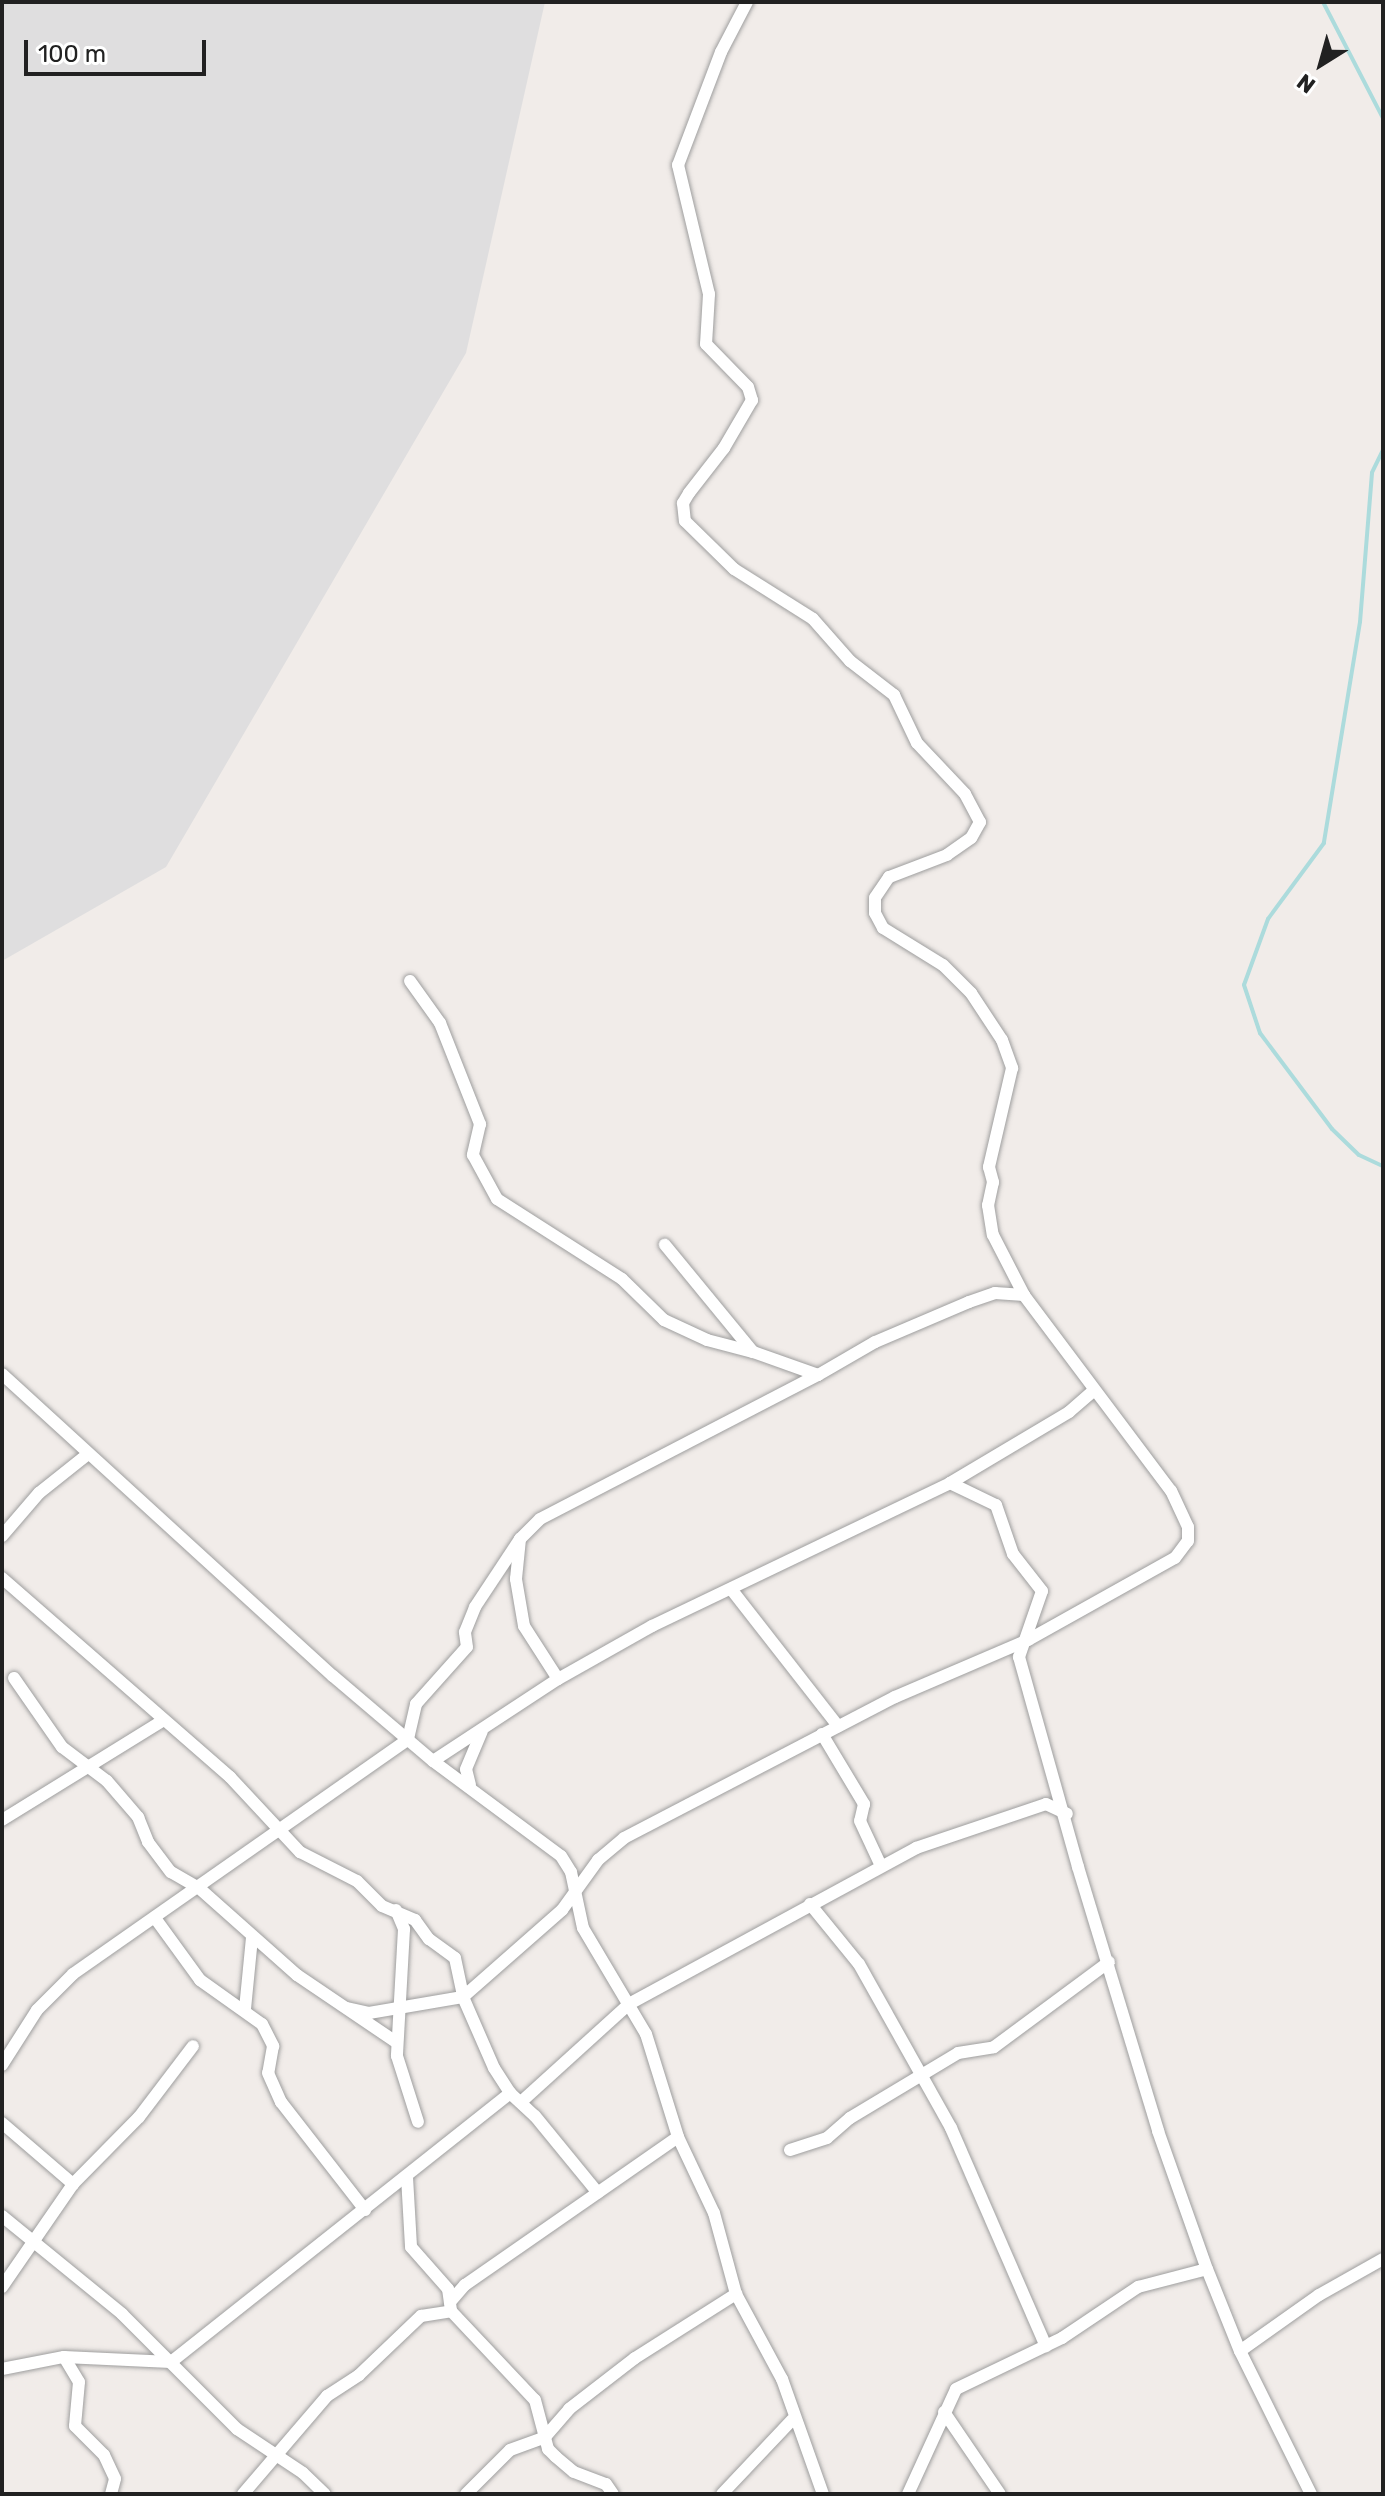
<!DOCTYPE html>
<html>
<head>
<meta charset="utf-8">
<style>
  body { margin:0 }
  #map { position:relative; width:1385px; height:2496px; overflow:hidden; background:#f1ece9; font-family:Rubik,sans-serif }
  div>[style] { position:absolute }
  .residential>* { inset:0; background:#dfdedf }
  .stream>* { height:4px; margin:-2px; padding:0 2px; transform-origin:2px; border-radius:2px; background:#acdbdc }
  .roads { filter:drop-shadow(0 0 2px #9e9e9e) drop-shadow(0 0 2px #9e9e9e) }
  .minor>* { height:12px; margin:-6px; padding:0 6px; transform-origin:6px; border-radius:6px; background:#fff }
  span { translate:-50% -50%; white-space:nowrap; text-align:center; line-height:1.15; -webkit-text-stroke:8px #fff; paint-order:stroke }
  .frame { position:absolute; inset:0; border:4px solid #212121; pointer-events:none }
  .north { position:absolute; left:1281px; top:24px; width:80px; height:80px; -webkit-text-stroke:6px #fff; paint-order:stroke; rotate:217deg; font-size:22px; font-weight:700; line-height:32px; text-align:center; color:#212121 }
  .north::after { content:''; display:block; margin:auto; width:28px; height:36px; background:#212121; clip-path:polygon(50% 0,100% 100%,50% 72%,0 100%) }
  .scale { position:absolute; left:24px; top:40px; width:182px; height:36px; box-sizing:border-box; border:4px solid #212121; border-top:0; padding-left:10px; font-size:24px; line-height:28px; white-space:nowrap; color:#212121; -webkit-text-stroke:6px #fff; paint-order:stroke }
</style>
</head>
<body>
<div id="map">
  <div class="residential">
    <i style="clip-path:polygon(2px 2px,545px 2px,466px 353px,166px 867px,2px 961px)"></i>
  </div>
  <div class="stream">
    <i style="left:1323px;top:2px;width:131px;rotate:62.7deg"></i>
    <i style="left:1383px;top:450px;width:25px;rotate:116deg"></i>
    <i style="left:1372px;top:473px;width:149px;rotate:94.6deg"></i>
    <i style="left:1360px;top:622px;width:224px;rotate:99.3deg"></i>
    <i style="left:1324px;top:843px;width:94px;rotate:126.4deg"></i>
    <i style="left:1268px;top:919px;width:70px;rotate:110deg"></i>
    <i style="left:1244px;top:985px;width:51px;rotate:71.6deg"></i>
    <i style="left:1260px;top:1033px;width:120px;rotate:53.1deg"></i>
    <i style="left:1332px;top:1129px;width:37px;rotate:44deg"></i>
    <i style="left:1359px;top:1155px;width:26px;rotate:25deg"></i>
  </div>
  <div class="roads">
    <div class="minor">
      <i style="left:747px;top:2px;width:56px;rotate:117.5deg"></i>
      <i style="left:721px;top:52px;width:121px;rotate:110.8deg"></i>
      <i style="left:678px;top:165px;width:133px;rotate:76.5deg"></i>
      <i style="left:709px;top:294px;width:50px;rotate:93.4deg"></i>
      <i style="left:706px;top:344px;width:60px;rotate:45.7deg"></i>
      <i style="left:748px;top:387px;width:14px;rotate:73deg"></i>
      <i style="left:752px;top:400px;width:56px;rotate:120.3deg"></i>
      <i style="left:724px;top:448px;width:57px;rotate:127.9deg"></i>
      <i style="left:689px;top:493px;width:12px;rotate:121deg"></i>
      <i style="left:683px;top:503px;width:18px;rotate:84deg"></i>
      <i style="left:685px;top:521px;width:69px;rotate:44.4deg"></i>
      <i style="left:734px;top:569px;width:93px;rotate:32.3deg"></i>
      <i style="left:813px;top:619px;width:56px;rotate:48.6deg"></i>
      <i style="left:850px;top:661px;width:56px;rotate:37.7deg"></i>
      <i style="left:894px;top:695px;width:53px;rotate:64.4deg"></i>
      <i style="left:917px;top:743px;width:70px;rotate:46.7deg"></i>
      <i style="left:965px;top:794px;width:32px;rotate:62deg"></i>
      <i style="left:980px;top:822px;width:18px;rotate:119deg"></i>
      <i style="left:971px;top:838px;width:29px;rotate:145deg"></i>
      <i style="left:947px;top:855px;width:62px;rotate:159.2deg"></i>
      <i style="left:889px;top:877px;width:25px;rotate:124deg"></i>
      <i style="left:875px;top:898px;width:15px;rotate:90deg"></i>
      <i style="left:875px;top:913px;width:17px;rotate:62deg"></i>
      <i style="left:883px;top:928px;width:70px;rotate:31.7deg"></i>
      <i style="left:943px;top:965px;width:40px;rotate:45deg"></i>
      <i style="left:971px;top:993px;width:56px;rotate:56.6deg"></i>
      <i style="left:1002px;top:1040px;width:30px;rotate:70deg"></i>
      <i style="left:1012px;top:1068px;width:102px;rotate:103.1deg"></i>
      <i style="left:989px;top:1167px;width:16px;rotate:75deg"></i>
      <i style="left:993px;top:1182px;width:24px;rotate:102deg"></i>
      <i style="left:988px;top:1205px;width:30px;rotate:81deg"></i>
      <i style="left:993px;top:1235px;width:68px;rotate:62.7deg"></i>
      <i style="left:410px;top:981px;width:52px;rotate:54.5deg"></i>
      <i style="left:440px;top:1023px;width:109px;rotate:68.4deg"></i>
      <i style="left:480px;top:1124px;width:32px;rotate:103deg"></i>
      <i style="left:473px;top:1155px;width:50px;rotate:61.4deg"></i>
      <i style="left:497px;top:1199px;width:148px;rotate:32.6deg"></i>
      <i style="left:622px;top:1279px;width:59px;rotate:44.3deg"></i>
      <i style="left:664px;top:1320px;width:47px;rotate:24.9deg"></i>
      <i style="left:707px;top:1340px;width:48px;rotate:14.6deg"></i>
      <i style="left:2px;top:1374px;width:448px;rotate:42.4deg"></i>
      <i style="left:333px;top:1676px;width:131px;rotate:40.4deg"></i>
      <i style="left:433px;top:1761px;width:159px;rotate:36.6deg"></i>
      <i style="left:561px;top:1856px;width:19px;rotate:58deg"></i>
      <i style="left:571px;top:1872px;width:57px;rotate:77.9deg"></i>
      <i style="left:583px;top:1928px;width:123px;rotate:59.3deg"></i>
      <i style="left:646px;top:2034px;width:108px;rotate:72.7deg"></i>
      <i style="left:678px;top:2137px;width:84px;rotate:64.7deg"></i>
      <i style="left:714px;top:2213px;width:84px;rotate:74.8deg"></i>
      <i style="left:736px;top:2294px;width:97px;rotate:61.6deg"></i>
      <i style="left:782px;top:2379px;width:122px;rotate:70.4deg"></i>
      <i style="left:950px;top:1483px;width:51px;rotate:25.6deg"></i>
      <i style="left:996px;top:1505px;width:52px;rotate:70.9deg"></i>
      <i style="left:1013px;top:1554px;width:47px;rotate:51.9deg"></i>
      <i style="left:1042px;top:1591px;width:70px;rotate:109.2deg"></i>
      <i style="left:1019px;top:1657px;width:218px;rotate:74.3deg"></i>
      <i style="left:1078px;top:1867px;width:276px;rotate:73.1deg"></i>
      <i style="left:1158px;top:2131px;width:146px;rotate:70.5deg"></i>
      <i style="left:1207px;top:2269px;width:88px;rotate:68.1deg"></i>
      <i style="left:1240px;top:2351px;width:160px;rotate:63.6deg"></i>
      <i style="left:2px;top:1536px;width:57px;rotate:-49.3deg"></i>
      <i style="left:39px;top:1493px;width:63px;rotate:-38.5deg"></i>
      <i style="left:2px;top:1578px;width:303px;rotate:41.1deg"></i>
      <i style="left:230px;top:1777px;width:103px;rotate:47deg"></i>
      <i style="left:300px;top:1852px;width:64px;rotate:27deg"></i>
      <i style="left:357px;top:1881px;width:35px;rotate:45deg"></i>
      <i style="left:382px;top:1906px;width:36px;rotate:23deg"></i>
      <i style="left:415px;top:1920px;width:24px;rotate:54deg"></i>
      <i style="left:429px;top:1939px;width:32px;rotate:36deg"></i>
      <i style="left:455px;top:1958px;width:40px;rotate:78deg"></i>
      <i style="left:463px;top:1997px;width:77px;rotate:66.4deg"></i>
      <i style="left:494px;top:2068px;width:30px;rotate:57deg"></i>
      <i style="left:510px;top:2093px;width:34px;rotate:43deg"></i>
      <i style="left:535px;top:2116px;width:99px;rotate:50.7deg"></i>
      <i style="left:731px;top:1589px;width:174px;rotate:52deg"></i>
      <i style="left:14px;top:1678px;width:84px;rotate:55.2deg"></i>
      <i style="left:62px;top:1747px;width:56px;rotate:37.1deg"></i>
      <i style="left:107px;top:1781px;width:48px;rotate:49.3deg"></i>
      <i style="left:138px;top:1817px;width:27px;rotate:68deg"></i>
      <i style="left:148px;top:1842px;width:38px;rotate:53deg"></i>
      <i style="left:171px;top:1872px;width:32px;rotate:30deg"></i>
      <i style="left:199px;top:1888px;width:131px;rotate:41.6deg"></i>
      <i style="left:297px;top:1975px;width:120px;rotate:34.1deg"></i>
      <i style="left:558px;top:1679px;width:63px;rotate:-122.7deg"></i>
      <i style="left:524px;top:1626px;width:48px;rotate:-99.7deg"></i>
      <i style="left:516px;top:1579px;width:40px;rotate:-84.3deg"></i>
      <i style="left:520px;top:1539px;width:28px;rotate:-45deg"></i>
      <i style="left:540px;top:1519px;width:313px;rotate:-27.4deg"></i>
      <i style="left:822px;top:1734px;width:82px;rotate:59deg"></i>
      <i style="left:864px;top:1804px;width:17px;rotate:103deg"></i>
      <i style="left:860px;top:1821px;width:50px;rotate:65deg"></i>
      <i style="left:433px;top:1761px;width:149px;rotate:-33.3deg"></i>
      <i style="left:558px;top:1679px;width:108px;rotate:-29.4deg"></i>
      <i style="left:652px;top:1626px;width:331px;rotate:-25.6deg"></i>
      <i style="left:950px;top:1483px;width:139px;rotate:-30.8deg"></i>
      <i style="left:1069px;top:1412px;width:33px;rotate:-41deg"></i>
      <i style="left:470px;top:1785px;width:16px;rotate:-104deg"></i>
      <i style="left:466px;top:1769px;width:41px;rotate:-67.2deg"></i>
      <i style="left:2px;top:1820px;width:188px;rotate:-31.7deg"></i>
      <i style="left:810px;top:1904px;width:77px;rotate:50.8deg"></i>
      <i style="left:859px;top:1964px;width:188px;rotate:60.7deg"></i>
      <i style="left:951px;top:2128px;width:238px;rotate:66.5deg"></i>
      <i style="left:396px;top:1910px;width:21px;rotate:67deg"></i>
      <i style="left:404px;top:1929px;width:127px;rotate:93.2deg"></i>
      <i style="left:397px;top:2056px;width:69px;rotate:72.3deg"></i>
      <i style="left:155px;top:1918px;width:77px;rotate:54deg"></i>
      <i style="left:200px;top:1980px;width:76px;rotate:35.4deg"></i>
      <i style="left:262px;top:2024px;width:25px;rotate:63deg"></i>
      <i style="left:273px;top:2046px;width:27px;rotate:100deg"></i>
      <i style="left:268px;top:2073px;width:32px;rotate:66deg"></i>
      <i style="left:281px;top:2102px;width:137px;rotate:52.1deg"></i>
      <i style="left:347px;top:2008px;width:23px;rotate:13deg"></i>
      <i style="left:369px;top:2013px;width:95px;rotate:-9.7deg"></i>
      <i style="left:463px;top:1997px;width:132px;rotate:-41.3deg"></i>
      <i style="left:562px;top:1910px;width:62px;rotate:-54.2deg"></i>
      <i style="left:598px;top:1860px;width:34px;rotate:-40deg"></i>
      <i style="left:624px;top:1838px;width:305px;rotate:-27.5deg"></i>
      <i style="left:895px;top:1697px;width:145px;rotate:-23.2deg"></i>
      <i style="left:1028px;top:1640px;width:168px;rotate:-29.2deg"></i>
      <i style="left:1175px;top:1558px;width:21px;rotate:-53deg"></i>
      <i style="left:1188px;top:1541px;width:14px;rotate:-90deg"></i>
      <i style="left:1188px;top:1527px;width:40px;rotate:-115deg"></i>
      <i style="left:1171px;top:1491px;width:245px;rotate:-126.9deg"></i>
      <i style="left:1024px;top:1295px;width:29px;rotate:-176deg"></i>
      <i style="left:995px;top:1293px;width:28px;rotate:161deg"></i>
      <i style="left:969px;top:1302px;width:102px;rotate:156.9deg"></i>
      <i style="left:875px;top:1342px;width:66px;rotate:149.9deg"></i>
      <i style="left:818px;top:1375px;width:69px;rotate:-160.5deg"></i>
      <i style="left:753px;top:1352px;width:139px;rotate:-129.4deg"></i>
      <i style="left:245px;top:2009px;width:72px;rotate:-84.4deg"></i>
      <i style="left:2px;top:2065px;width:65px;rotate:-57.5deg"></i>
      <i style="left:37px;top:2010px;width:51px;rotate:-45deg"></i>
      <i style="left:73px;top:1974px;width:409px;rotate:-35deg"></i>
      <i style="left:408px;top:1739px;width:36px;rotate:-77deg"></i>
      <i style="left:416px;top:1704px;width:76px;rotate:-48.2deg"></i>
      <i style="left:467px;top:1647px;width:15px;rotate:-98deg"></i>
      <i style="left:465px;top:1632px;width:27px;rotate:-68deg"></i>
      <i style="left:475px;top:1607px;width:82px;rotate:-56.5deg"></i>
      <i style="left:521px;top:2102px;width:146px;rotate:-42.2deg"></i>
      <i style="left:629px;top:2004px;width:327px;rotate:-28.5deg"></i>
      <i style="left:916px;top:1848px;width:137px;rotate:-18.7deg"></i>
      <i style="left:1046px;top:1804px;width:23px;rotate:25deg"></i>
      <i style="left:2px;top:2123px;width:94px;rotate:40.7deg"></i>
      <i style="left:790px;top:2150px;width:39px;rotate:-18deg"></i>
      <i style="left:827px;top:2138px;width:30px;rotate:-41deg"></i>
      <i style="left:850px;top:2118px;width:126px;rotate:-31deg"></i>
      <i style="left:958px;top:2053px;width:36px;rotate:-9deg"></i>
      <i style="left:994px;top:2047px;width:143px;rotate:-36.5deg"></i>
      <i style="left:407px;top:2177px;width:70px;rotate:86.7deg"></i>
      <i style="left:411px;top:2247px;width:56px;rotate:48.6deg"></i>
      <i style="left:448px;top:2289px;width:22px;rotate:82deg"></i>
      <i style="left:451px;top:2311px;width:122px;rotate:46.7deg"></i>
      <i style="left:535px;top:2400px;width:51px;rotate:75.1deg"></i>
      <i style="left:548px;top:2449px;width:11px;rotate:45deg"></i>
      <i style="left:556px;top:2457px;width:23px;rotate:40deg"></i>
      <i style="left:574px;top:2472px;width:34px;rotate:21deg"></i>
      <i style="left:606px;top:2484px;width:12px;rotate:55deg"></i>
      <i style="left:2px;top:2216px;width:155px;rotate:39.2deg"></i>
      <i style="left:122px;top:2314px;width:163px;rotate:45deg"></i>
      <i style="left:237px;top:2429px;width:79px;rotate:33.7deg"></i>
      <i style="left:303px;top:2473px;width:30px;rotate:44deg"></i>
      <i style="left:2px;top:2287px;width:125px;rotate:-55.4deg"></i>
      <i style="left:73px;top:2184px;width:94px;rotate:-45.4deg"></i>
      <i style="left:139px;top:2117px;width:89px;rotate:-52.7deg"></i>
      <i style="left:450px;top:2302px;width:23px;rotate:-49deg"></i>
      <i style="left:465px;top:2285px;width:259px;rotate:-34.8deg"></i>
      <i style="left:1240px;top:2351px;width:97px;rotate:-35.3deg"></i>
      <i style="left:1319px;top:2295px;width:73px;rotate:-29.4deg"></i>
      <i style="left:64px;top:2357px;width:29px;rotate:59deg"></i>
      <i style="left:79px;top:2382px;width:44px;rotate:95.2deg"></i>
      <i style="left:75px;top:2426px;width:41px;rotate:45deg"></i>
      <i style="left:104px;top:2455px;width:26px;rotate:65deg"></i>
      <i style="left:115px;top:2479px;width:16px;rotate:105deg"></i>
      <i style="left:2px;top:2369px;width:63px;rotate:-11deg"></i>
      <i style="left:64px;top:2357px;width:107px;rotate:2.7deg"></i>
      <i style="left:171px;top:2362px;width:433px;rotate:-38.4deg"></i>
      <i style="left:944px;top:2412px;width:99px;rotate:55.7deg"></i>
      <i style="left:243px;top:2494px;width:129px;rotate:-49.4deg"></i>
      <i style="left:327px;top:2396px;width:38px;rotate:-33deg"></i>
      <i style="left:359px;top:2375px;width:86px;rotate:-43.6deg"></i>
      <i style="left:421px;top:2316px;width:30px;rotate:-9deg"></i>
      <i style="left:466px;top:2494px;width:62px;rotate:-45deg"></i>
      <i style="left:510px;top:2450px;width:37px;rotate:-20deg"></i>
      <i style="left:545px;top:2437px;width:37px;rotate:-49deg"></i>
      <i style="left:569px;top:2409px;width:83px;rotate:-37.7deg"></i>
      <i style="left:635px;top:2358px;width:120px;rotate:-32.4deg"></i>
      <i style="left:722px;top:2494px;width:102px;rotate:-46.6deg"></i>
      <i style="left:908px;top:2494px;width:115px;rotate:-65.4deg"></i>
      <i style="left:956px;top:2389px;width:118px;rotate:-25.7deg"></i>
      <i style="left:1062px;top:2338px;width:92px;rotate:-33.9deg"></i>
      <i style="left:1138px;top:2287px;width:71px;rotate:-14.6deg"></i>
    </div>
  </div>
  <div class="frame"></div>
  <div class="north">N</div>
  <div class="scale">100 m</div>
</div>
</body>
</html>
